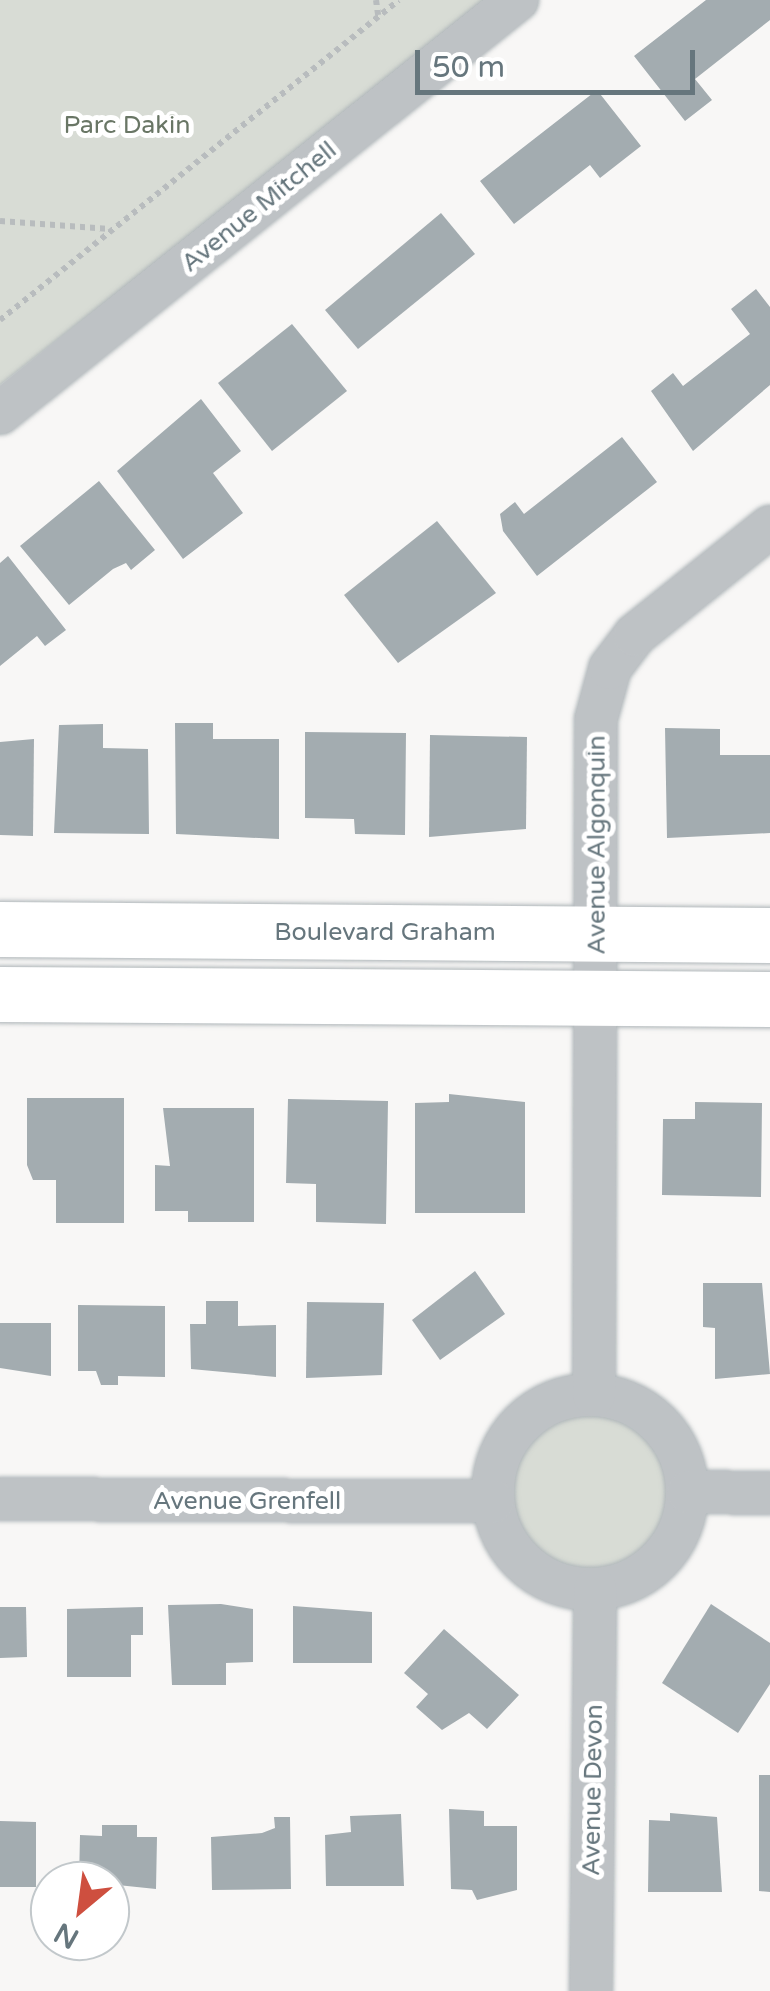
<!DOCTYPE html>
<html>
<head>
<meta charset="utf-8">
<style>
  body { margin:0 }
  #map { position:relative; width:770px; height:1991px; overflow:hidden; background:#f8f7f6; font-family:"Varela Round",sans-serif }
  div>[style] { position:absolute }
  .green>* { inset:0; background:#d8dcd5 }
  .round { border-radius:50% }
  .building>* { inset:0; background:#a3acb0 }
  .path>* { height:6px; margin-top:-3px; transform-origin:0; background:repeating-linear-gradient(90deg,#b8bcbe 0 5px,transparent 0 10px) }
  .roads { filter:drop-shadow(0 0 2px #b0b7ba) drop-shadow(0 0 2px #b0b7ba) }
  .street>* { height:42px; margin:-21px; padding:0 21px; transform-origin:21px; border-radius:21px; background:#bec2c5 }
  .street>.ring { margin:-21px; padding:0; box-sizing:content-box; background:none; border:42px solid #bec2c5; border-radius:50% }
  .secondary>* { height:55px; margin:-27.5px; padding:0 27.5px; transform-origin:27.5px; border-radius:27.5px; background:#fff }
  span { translate:-50% -50%; white-space:nowrap; text-align:center; line-height:1.15; -webkit-text-stroke:10px #fff; paint-order:stroke }
  .park-label { font-size:25px; color:#697665 }
  .street-label { font-size:25px; color:#66767d }
  .north { position:absolute; left:30px; top:1861px; width:100px; height:100px; box-sizing:border-box; background:#fff; border:2px solid #c2c8cb; border-radius:50%; rotate:209deg; font-size:28px; font-weight:700; line-height:40px; text-align:center; color:#66767d }
  .north::after { content:''; display:block; margin:auto; width:35px; height:45px; background:#ce4f3f; clip-path:polygon(50% 0,100% 100%,50% 72%,0 100%) }
  .scale { position:absolute; left:415px; top:50px; width:280px; height:45px; box-sizing:border-box; border:5px solid #66767d; border-top:0; padding-left:12px; font-size:30px; line-height:35px; white-space:nowrap; color:#66767d; -webkit-text-stroke:8px #fff; paint-order:stroke }
</style>
</head>
<body>
<div id="map">
  <div class="green">
    <i style="clip-path:polygon(0 0,489px 0,0 385px)"></i>
    <i class="round" style="left:493px;top:1395px;width:194px;height:194px"></i>
  </div>
  <div class="building">
    <i style="clip-path:polygon(706px 0,770px 0,770px 20px,695px 79px,712px 100px,685px 121px,634px 56px)"></i>
    <i style="clip-path:polygon(597px 90px,641px 146px,600px 178px,590px 165px,514px 224px,480px 181px)"></i>
    <i style="clip-path:polygon(441px 213px,475px 254px,358px 349px,325px 310px)"></i>
    <i style="clip-path:polygon(756px 289px,770px 307px,770px 385px,693px 451px,651px 391px,673px 373px,683px 386px,750px 334px,731px 309px)"></i>
    <i style="clip-path:polygon(292px 324px,347px 391px,272px 451px,218px 383px)"></i>
    <i style="clip-path:polygon(201px 399px,241px 451px,213px 473px,243px 513px,183px 559px,117px 471px)"></i>
    <i style="clip-path:polygon(622px 437px,657px 482px,537px 576px,503px 531px,500px 514px,515px 502px,524px 514px)"></i>
    <i style="clip-path:polygon(99px 481px,155px 550px,131px 570px,126px 563px,113px 569px,69px 605px,20px 546px)"></i>
    <i style="clip-path:polygon(437px 521px,496px 593px,398px 663px,344px 595px)"></i>
    <i style="clip-path:polygon(8px 556px,66px 630px,45px 646px,37px 636px,0 666px,0 563px)"></i>
    <i style="clip-path:polygon(175px 723px,213px 723px,213px 739px,279px 739px,279px 839px,176px 834px)"></i>
    <i style="clip-path:polygon(103px 724px,103px 748px,148px 749px,149px 834px,54px 833px,59px 725px)"></i>
    <i style="clip-path:polygon(665px 728px,720px 729px,720px 755px,770px 755px,770px 833px,667px 838px)"></i>
    <i style="clip-path:polygon(305px 732px,406px 733px,405px 835px,355px 834px,354px 819px,305px 818px)"></i>
    <i style="clip-path:polygon(430px 735px,527px 737px,526px 829px,429px 837px)"></i>
    <i style="clip-path:polygon(34px 739px,33px 836px,0 835px,0 742px)"></i>
    <i style="clip-path:polygon(449px 1094px,525px 1102px,525px 1213px,415px 1213px,415px 1103px,449px 1102px)"></i>
    <i style="clip-path:polygon(27px 1098px,124px 1098px,124px 1223px,56px 1223px,56px 1180px,33px 1180px,27px 1165px)"></i>
    <i style="clip-path:polygon(288px 1099px,388px 1101px,386px 1224px,316px 1222px,316px 1184px,286px 1183px)"></i>
    <i style="clip-path:polygon(695px 1102px,762px 1103px,761px 1197px,662px 1195px,663px 1119px,695px 1119px)"></i>
    <i style="clip-path:polygon(163px 1108px,254px 1108px,254px 1222px,188px 1222px,188px 1211px,155px 1211px,155px 1165px,170px 1166px)"></i>
    <i style="clip-path:polygon(475px 1271px,505px 1314px,440px 1360px,412px 1320px)"></i>
    <i style="clip-path:polygon(703px 1283px,762px 1283px,770px 1374px,715px 1379px,715px 1328px,703px 1327px)"></i>
    <i style="clip-path:polygon(206px 1301px,238px 1301px,238px 1326px,276px 1325px,276px 1377px,191px 1369px,190px 1324px,206px 1324px)"></i>
    <i style="clip-path:polygon(307px 1302px,384px 1303px,382px 1375px,306px 1378px)"></i>
    <i style="clip-path:polygon(78px 1305px,165px 1306px,165px 1377px,118px 1376px,118px 1385px,101px 1385px,96px 1371px,78px 1371px)"></i>
    <i style="clip-path:polygon(0 1323px,51px 1323px,51px 1376px,0 1368px)"></i>
    <i style="clip-path:polygon(221px 1604px,253px 1609px,253px 1662px,226px 1663px,226px 1685px,172px 1685px,168px 1605px)"></i>
    <i style="clip-path:polygon(711px 1604px,770px 1643px,770px 1684px,738px 1733px,662px 1683px)"></i>
    <i style="clip-path:polygon(293px 1606px,372px 1612px,372px 1663px,293px 1663px)"></i>
    <i style="clip-path:polygon(0 1607px,26px 1607px,27px 1657px,0 1658px)"></i>
    <i style="clip-path:polygon(143px 1607px,143px 1635px,131px 1635px,131px 1677px,67px 1677px,67px 1609px)"></i>
    <i style="clip-path:polygon(444px 1629px,519px 1695px,487px 1729px,469px 1713px,442px 1730px,416px 1707px,428px 1694px,404px 1673px)"></i>
    <i style="clip-path:polygon(759px 1775px,770px 1775px,770px 1892px,759px 1891px)"></i>
    <i style="clip-path:polygon(449px 1809px,484px 1811px,484px 1826px,517px 1826px,517px 1890px,477px 1900px,472px 1890px,451px 1889px)"></i>
    <i style="clip-path:polygon(670px 1813px,717px 1817px,722px 1892px,648px 1892px,649px 1820px,670px 1821px)"></i>
    <i style="clip-path:polygon(401px 1814px,404px 1886px,326px 1886px,325px 1835px,351px 1832px,350px 1816px)"></i>
    <i style="clip-path:polygon(274px 1817px,290px 1817px,291px 1889px,212px 1890px,211px 1837px,262px 1833px,275px 1828px)"></i>
    <i style="clip-path:polygon(0 1821px,36px 1822px,36px 1887px,0 1887px)"></i>
    <i style="clip-path:polygon(102px 1825px,137px 1825px,137px 1837px,157px 1837px,156px 1889px,79px 1881px,80px 1835px,102px 1836px)"></i>
  </div>
  <div class="path">
    <i style="left:376px;top:0;width:15px;rotate:82deg"></i>
    <i style="left:0;top:221px;width:110px;rotate:4.2deg"></i>
    <i style="left:0;top:320px;width:511px;rotate:-38.73deg"></i>
  </div>
  <div class="roads">
    <div class="street">
      <i style="left:0;top:413px;width:662px;rotate:-38.62deg"></i>
      <i class="ring" style="left:493px;top:1395px;width:152px;height:152px"></i>
      <i style="left:594px;top:1395px;width:676px;rotate:-89.83deg"></i>
      <i style="left:596px;top:719px;width:53px;rotate:-74.6deg"></i>
      <i style="left:610px;top:668px;width:41px;rotate:-52.9deg"></i>
      <i style="left:635px;top:635px;width:173px;rotate:-38.7deg"></i>
      <i style="left:688px;top:1492px;width:82px;rotate:0.7deg"></i>
      <i style="left:0;top:1499px;width:493px;rotate:0.3deg"></i>
      <i style="left:591px;top:1991px;width:402px;rotate:-89.4deg"></i>
    </div>
    <div class="secondary">
      <i style="left:0;top:929px;width:770px;rotate:0.45deg"></i>
      <i style="left:0;top:994px;width:770px;rotate:0.37deg"></i>
    </div>
  </div>
  <div class="park-label">
    <span style="left:127px;top:125px">Parc Dakin</span>
  </div>
  <div class="street-label">
    <span style="left:259px;top:207px;rotate:-39deg">Avenue Mitchell</span>
    <span style="left:597px;top:845px;rotate:-90deg">Avenue Algonquin</span>
    <span style="left:385px;top:932px">Boulevard Graham</span>
    <span style="left:247px;top:1501px">Avenue Grenfell</span>
    <span style="left:593px;top:1790px;rotate:-89deg">Avenue Devon</span>
  </div>
  <div class="north">N</div>
  <div class="scale">50 m</div>
</div>
</body>
</html>
